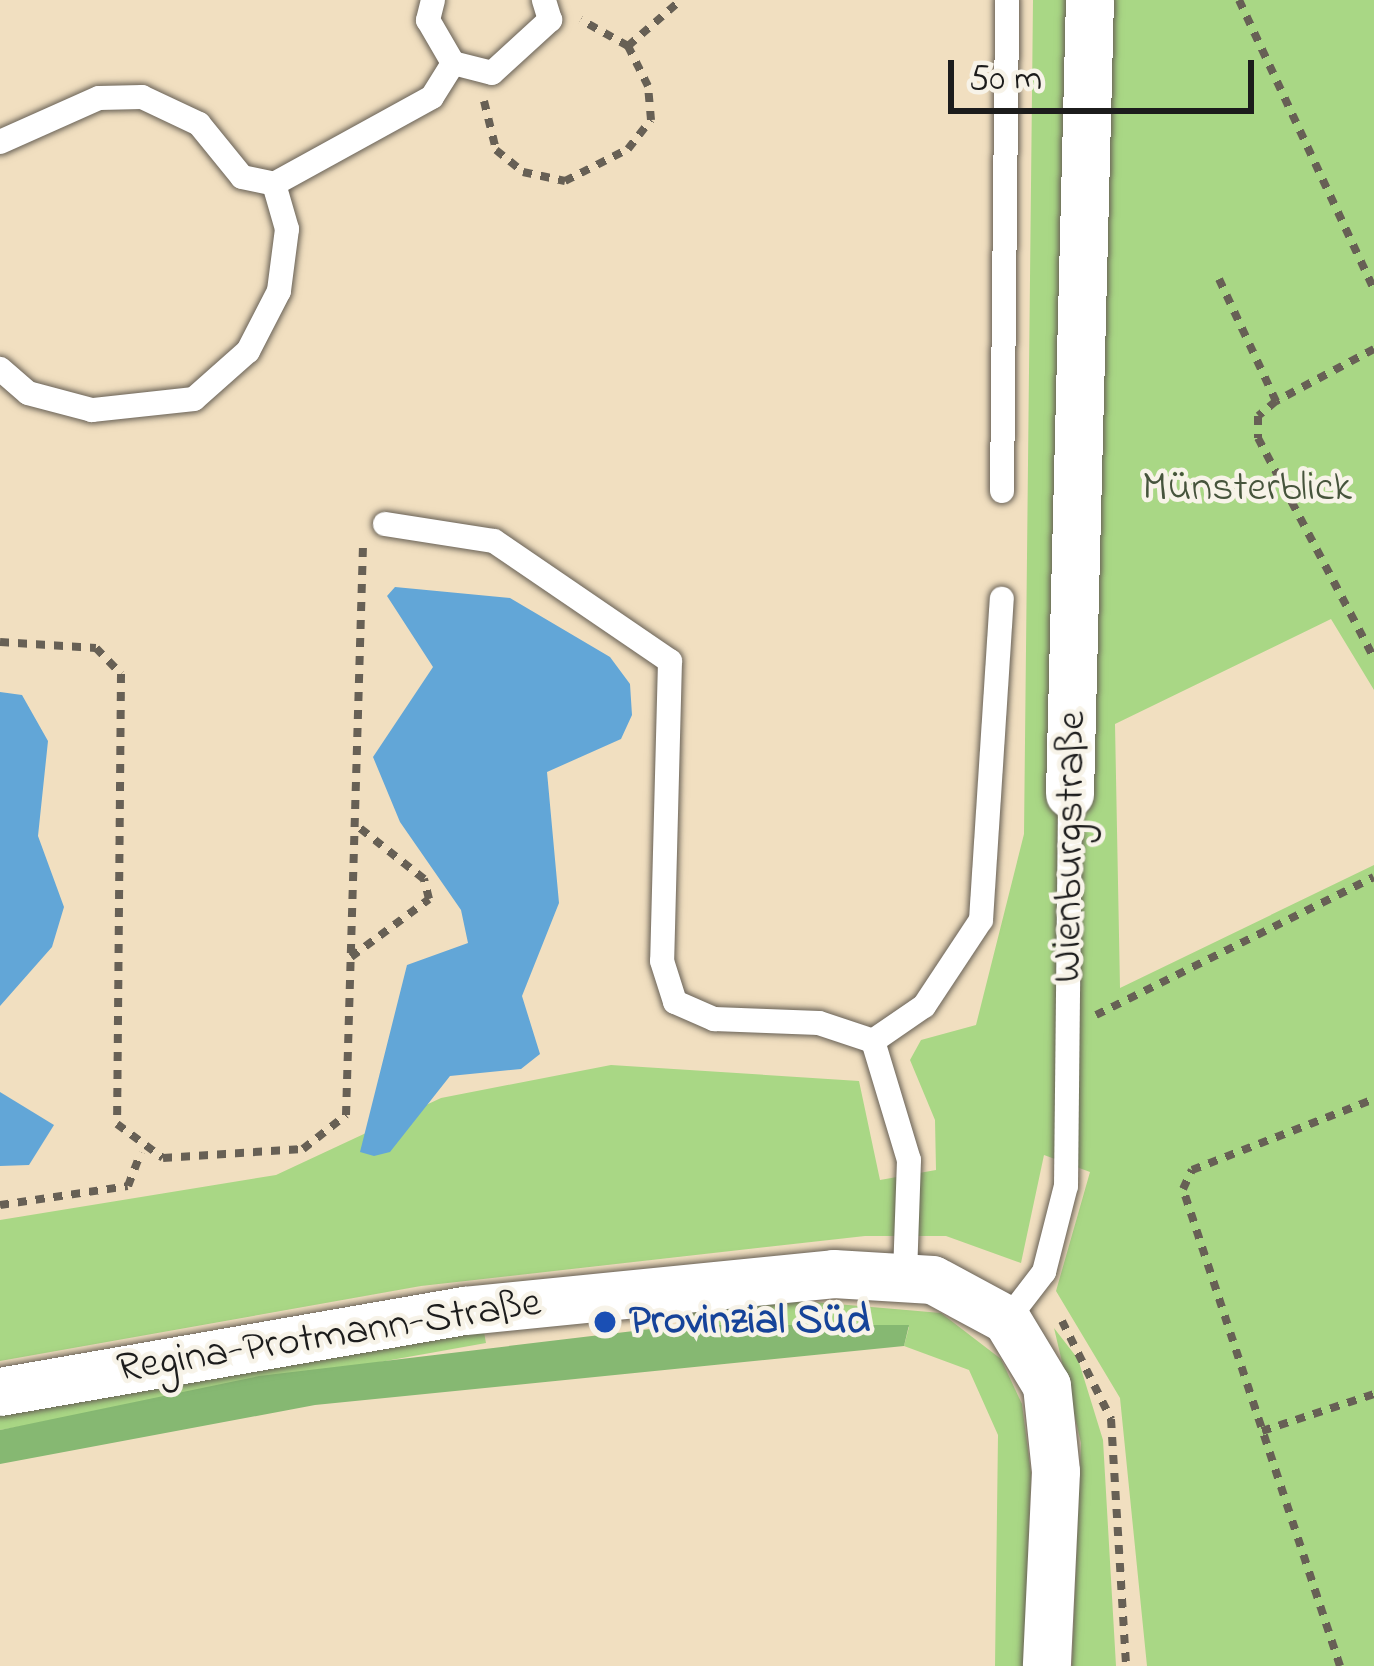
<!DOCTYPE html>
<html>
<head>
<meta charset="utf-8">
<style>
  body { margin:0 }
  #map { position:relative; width:1374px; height:1666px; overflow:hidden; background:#f1dfc0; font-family:"Indie Flower",sans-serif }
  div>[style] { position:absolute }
  .green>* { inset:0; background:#a9d785 }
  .forest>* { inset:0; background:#86b872 }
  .water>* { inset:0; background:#62a6d7 }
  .path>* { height:8px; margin-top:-4px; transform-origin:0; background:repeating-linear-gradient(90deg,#676055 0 9px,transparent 0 18px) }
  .roads { filter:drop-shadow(0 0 3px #676055) drop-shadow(0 0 3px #676055) }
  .service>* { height:24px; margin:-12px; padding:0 12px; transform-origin:12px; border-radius:12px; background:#fff }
  .minor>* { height:48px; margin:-24px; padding:0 24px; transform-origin:24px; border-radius:24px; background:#fff }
  .dots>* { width:33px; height:33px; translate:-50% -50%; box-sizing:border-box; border:6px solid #f7f3e8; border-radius:50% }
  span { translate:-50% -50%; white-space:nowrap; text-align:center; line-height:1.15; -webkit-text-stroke:9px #f7f3e8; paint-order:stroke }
  .park-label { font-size:42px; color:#46543c }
  .street-label { font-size:42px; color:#1c1c1c }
  .transit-label { font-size:42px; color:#164399; font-weight:700 }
  .left { translate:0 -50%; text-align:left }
  .scale { position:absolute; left:948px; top:60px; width:306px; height:54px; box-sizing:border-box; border:6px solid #1c1c1c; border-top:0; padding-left:15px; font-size:36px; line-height:42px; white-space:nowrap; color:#1c1c1c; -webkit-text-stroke:9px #f7f3e8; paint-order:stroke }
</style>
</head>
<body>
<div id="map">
  <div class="green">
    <i style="clip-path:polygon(1033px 0,1374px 0,1374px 690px,1331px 619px,1115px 724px,1120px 988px,1374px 865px,1374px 1666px,1147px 1666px,1120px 1398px,1056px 1291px,1090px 1172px,1044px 1155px,1021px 1263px,946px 1236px,865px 1236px,421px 1286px,0 1361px,0 1220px,276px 1175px,441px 1098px,611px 1065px,859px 1081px,880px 1180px,936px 1170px,935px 1120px,910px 1060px,921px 1040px,976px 1025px,1024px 834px)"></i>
    <i style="clip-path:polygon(802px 1301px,941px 1313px,1001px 1359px,1022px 1404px,1031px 1474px,1024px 1666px,995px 1666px,998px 1435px,969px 1370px,904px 1346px,909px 1327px,684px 1325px,682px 1310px)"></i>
    <i style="clip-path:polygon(1054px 1328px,1078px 1359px,1103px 1440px,1116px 1666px,1072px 1666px,1081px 1443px)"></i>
    <i style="clip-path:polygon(484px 1332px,486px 1343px,0 1430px,0 1414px)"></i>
  </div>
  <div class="forest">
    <i style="clip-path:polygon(684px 1325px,909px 1325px,904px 1346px,315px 1405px,0 1464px,0 1430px,259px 1376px)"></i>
  </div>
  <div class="water">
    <i style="clip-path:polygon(395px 587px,510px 598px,610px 657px,630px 684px,632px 715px,621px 739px,547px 772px,559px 903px,522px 996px,540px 1054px,521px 1069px,450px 1076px,390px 1152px,374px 1156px,360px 1152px,407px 965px,468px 943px,461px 910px,400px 822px,373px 757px,433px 667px,387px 596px)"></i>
    <i style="clip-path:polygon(0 692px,22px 695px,48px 741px,38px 836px,64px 907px,52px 947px,0 1006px)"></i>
    <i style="clip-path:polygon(0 1092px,54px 1125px,29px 1165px,0 1166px)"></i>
  </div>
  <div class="path">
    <i style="left:1239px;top:0;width:319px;rotate:65deg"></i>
    <i style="left:628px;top:46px;width:70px;rotate:-41deg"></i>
    <i style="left:484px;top:101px;width:50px;rotate:76.2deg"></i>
    <i style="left:496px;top:150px;width:35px;rotate:39deg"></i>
    <i style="left:523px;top:172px;width:43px;rotate:12.1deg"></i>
    <i style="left:565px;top:181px;width:71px;rotate:-26.9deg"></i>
    <i style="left:628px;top:149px;width:37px;rotate:-52deg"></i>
    <i style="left:651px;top:120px;width:34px;rotate:-95deg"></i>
    <i style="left:648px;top:86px;width:45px;rotate:-116.6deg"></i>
    <i style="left:628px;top:46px;width:54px;rotate:-151deg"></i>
    <i style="left:1219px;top:279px;width:135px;rotate:65deg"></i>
    <i style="left:1374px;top:349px;width:111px;rotate:152deg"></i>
    <i style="left:1276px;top:401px;width:23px;rotate:140deg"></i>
    <i style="left:1258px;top:416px;width:22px;rotate:90deg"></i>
    <i style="left:1258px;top:438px;width:249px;rotate:62.2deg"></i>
    <i style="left:0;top:642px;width:96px;rotate:3.6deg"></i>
    <i style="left:96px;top:648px;width:36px;rotate:46deg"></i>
    <i style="left:121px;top:674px;width:450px;rotate:90.5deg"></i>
    <i style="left:117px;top:1124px;width:57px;rotate:36.5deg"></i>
    <i style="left:163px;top:1158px;width:140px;rotate:-3.7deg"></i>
    <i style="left:303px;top:1149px;width:55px;rotate:-38.3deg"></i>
    <i style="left:346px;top:1115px;width:569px;rotate:-88.29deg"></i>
    <i style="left:351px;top:957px;width:97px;rotate:-36.6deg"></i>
    <i style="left:429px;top:899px;width:21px;rotate:-104deg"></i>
    <i style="left:424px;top:879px;width:87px;rotate:-141.5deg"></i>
    <i style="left:1096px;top:1015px;width:310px;rotate:-26.4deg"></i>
    <i style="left:0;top:1205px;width:129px;rotate:-8.4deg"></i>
    <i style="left:128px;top:1186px;width:36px;rotate:-69deg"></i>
    <i style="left:1062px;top:1321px;width:110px;rotate:63.4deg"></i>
    <i style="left:1111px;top:1419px;width:247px;rotate:86.5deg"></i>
    <i style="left:1262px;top:1431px;width:118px;rotate:-18.3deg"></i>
    <i style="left:1340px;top:1666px;width:502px;rotate:-108.22deg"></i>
    <i style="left:1183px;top:1189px;width:21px;rotate:-65deg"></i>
    <i style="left:1192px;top:1170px;width:195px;rotate:-21.3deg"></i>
  </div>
  <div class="roads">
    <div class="service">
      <i style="left:433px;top:0;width:21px;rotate:104deg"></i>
      <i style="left:428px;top:20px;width:50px;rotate:59.8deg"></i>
      <i style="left:453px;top:63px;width:40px;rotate:14.4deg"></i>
      <i style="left:492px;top:73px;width:79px;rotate:-42.4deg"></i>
      <i style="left:550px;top:20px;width:21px;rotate:-107deg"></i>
      <i style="left:0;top:142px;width:108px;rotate:-24deg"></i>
      <i style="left:99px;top:98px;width:43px;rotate:-1.3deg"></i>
      <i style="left:142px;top:97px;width:63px;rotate:25.3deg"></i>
      <i style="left:199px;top:124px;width:68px;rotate:50.9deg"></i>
      <i style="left:242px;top:177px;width:33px;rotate:12deg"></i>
      <i style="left:274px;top:184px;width:47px;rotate:73.9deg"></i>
      <i style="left:287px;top:229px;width:63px;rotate:97.4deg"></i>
      <i style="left:279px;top:291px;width:68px;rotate:117.3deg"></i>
      <i style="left:248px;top:351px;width:72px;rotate:138.4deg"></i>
      <i style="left:194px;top:399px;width:103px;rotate:173.8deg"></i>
      <i style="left:92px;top:410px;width:66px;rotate:-165.1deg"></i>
      <i style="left:28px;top:393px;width:37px;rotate:-139deg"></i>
      <i style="left:274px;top:184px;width:180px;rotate:-28.8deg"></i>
      <i style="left:432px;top:97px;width:40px;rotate:-58deg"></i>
      <i style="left:1002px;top:491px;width:491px;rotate:-89.4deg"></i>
      <i style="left:385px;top:524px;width:110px;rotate:8.9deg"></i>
      <i style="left:494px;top:541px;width:213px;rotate:34.3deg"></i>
      <i style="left:670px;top:661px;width:300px;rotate:91.5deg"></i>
      <i style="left:662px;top:961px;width:43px;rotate:72.4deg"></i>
      <i style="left:675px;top:1002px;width:43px;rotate:23.6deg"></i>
      <i style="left:714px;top:1019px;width:105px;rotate:2.2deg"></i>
      <i style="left:819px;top:1023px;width:57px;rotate:18.4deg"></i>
      <i style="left:873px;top:1041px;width:62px;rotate:-34.5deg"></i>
      <i style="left:924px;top:1006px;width:103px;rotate:-56.5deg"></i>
      <i style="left:981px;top:920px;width:322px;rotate:-86.3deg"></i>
      <i style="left:873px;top:1041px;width:124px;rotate:73.2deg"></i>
      <i style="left:909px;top:1160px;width:115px;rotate:92deg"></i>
      <i style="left:1007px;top:1320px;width:61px;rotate:-52.4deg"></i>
      <i style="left:1044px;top:1272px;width:89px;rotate:-75.7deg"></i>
      <i style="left:1066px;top:1186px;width:392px;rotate:-89.4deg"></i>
    </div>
    <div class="minor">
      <i style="left:1070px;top:794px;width:794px;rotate:-88.56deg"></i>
      <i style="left:0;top:1392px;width:472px;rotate:-9.9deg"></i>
      <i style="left:465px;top:1311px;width:371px;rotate:-5.7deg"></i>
      <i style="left:834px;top:1274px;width:99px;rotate:3.5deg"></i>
      <i style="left:933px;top:1280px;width:84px;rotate:28.4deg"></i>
      <i style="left:1007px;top:1320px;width:77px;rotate:58.8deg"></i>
      <i style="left:1047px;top:1386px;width:86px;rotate:84deg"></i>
      <i style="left:1056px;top:1472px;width:194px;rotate:92.7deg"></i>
    </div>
  </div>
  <div class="dots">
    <i style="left:605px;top:1322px;background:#1a4fb4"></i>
  </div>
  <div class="park-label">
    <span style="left:1247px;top:489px">Münsterblick</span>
  </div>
  <div class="street-label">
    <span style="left:1071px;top:847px;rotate:-89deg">Wienburgstraße</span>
    <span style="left:329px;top:1337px;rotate:-9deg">Regina-Protmann-Straße</span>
  </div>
  <div class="transit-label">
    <span class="left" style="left:629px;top:1322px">Provinzial Süd</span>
  </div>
  <div class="scale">50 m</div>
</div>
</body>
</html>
